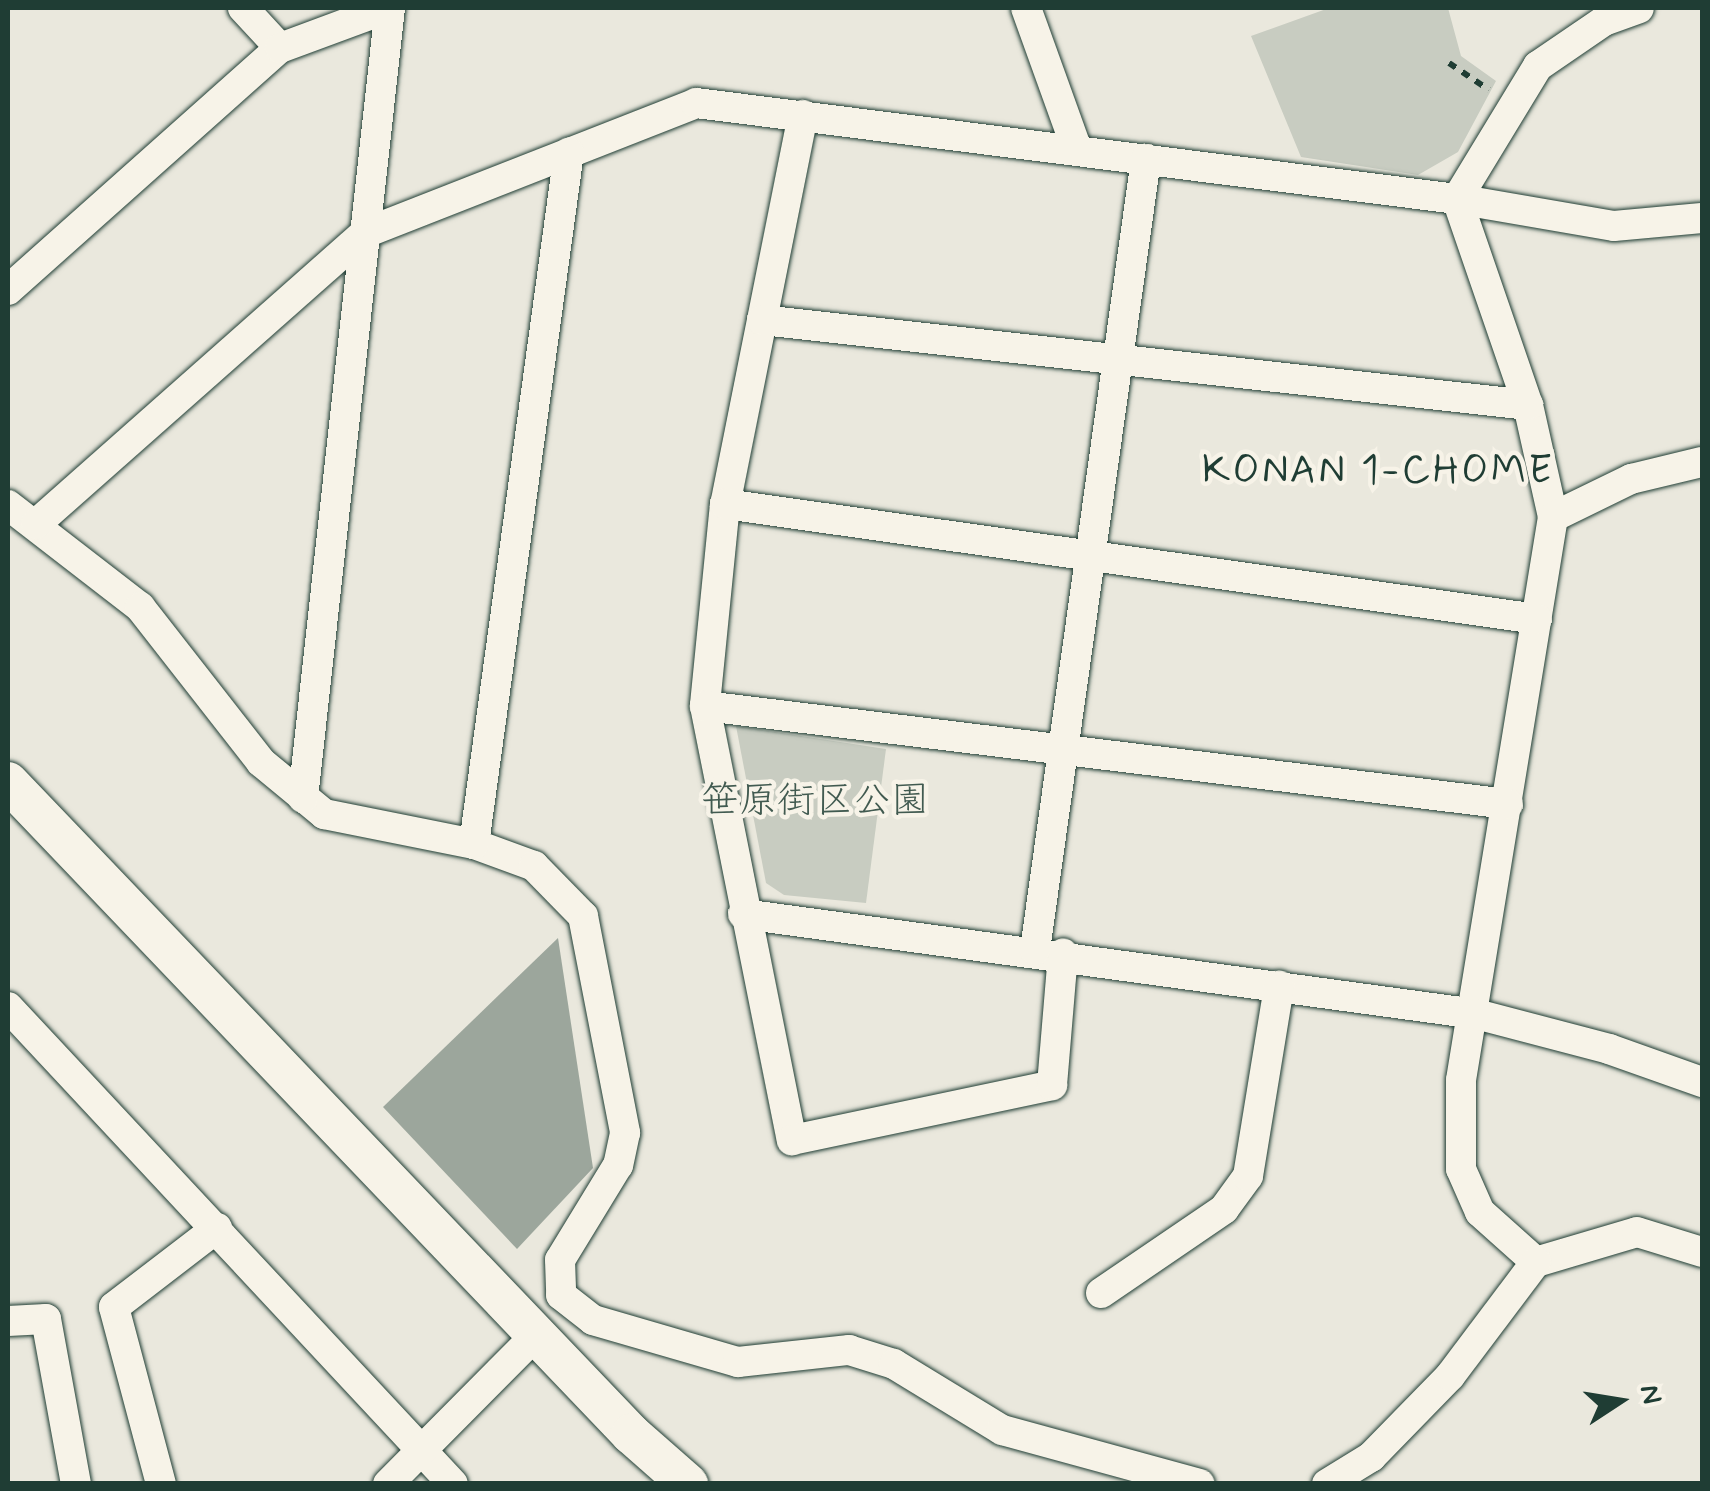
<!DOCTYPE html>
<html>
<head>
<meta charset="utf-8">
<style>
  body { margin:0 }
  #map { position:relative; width:1710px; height:1491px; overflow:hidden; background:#eae8dd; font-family:Mynerve,"Klee One",sans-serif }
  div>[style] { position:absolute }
  .green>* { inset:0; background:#c8ccc1 }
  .water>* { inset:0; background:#9ca69c }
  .path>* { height:6px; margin-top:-3px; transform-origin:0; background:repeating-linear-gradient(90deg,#1f3d34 0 8px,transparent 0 16px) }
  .roads { filter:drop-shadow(0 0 2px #1f3d34) drop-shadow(0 0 2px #1f3d34) }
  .street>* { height:30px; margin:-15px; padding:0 15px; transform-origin:15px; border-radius:15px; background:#f7f3e8 }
  .secondary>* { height:40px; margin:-20px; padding:0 20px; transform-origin:20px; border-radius:20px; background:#f7f3e8 }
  span { translate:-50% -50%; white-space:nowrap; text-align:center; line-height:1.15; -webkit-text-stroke:9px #f7f3e8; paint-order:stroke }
  .park-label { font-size:38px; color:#415a50 }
  .neighbourhood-label { font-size:40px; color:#1f3d34; letter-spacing:2.5px }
  .frame { position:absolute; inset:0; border:10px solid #1f3d34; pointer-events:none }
  .north { position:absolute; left:1570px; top:1351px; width:100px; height:100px; -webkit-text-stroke:8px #f7f3e8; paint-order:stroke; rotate:78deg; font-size:28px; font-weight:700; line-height:40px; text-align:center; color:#1f3d34 }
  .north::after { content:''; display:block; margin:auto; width:35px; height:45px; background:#1f3d34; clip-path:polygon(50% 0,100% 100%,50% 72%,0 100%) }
</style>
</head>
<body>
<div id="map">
  <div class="green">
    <i style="clip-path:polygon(1329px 8px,1448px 8px,1461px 56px,1496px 81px,1458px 152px,1418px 175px,1301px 157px,1251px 36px)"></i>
    <i style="clip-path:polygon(736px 726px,886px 749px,866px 903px,784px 895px,766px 883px)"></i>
  </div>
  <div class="water">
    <i style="clip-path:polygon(558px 938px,593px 1168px,517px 1249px,383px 1107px)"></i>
  </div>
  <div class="path">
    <i style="left:1449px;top:63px;width:48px;rotate:34deg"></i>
  </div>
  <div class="roads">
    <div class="street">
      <i style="left:243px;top:8px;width:54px;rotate:47.2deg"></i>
      <i style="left:1026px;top:8px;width:151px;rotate:70.2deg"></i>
      <i style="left:803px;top:115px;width:397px;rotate:101.3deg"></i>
      <i style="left:725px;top:504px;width:203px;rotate:95.7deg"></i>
      <i style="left:705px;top:706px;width:443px;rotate:78.7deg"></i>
      <i style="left:792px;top:1140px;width:266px;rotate:-11.9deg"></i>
      <i style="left:1052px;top:1085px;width:132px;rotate:-85.2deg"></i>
      <i style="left:1457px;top:199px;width:218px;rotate:71deg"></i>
      <i style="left:1528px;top:405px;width:115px;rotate:77.4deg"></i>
      <i style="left:1553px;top:517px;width:570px;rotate:99.28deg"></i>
      <i style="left:1461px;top:1080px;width:89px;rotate:90deg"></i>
      <i style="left:1461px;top:1169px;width:47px;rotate:66.2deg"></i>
      <i style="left:1480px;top:1212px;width:75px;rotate:41.8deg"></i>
      <i style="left:1536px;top:1262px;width:105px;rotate:-16.5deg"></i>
      <i style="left:1637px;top:1232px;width:68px;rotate:17.1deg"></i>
      <i style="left:1457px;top:199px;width:156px;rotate:-58.7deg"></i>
      <i style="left:1538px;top:66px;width:80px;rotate:-34.3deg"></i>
      <i style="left:1604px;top:21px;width:37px;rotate:-20deg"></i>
      <i style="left:8px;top:290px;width:364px;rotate:-41.7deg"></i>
      <i style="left:280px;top:48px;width:115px;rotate:-20.3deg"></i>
      <i style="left:762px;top:320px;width:771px;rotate:6.33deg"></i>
      <i style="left:725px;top:504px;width:820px;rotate:8.06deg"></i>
      <i style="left:8px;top:505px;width:167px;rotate:37.7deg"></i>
      <i style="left:140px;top:607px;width:197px;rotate:52deg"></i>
      <i style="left:261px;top:762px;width:82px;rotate:39.5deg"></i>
      <i style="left:324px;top:814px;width:153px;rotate:11.3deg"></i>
      <i style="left:474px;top:844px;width:64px;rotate:20.1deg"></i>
      <i style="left:534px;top:866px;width:70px;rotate:45.6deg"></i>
      <i style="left:583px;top:916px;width:221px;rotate:79deg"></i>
      <i style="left:625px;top:1133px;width:33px;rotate:102deg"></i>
      <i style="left:618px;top:1165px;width:111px;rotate:121.4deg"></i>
      <i style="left:560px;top:1260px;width:35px;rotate:88deg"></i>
      <i style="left:561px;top:1295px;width:41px;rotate:38deg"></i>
      <i style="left:593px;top:1320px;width:151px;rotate:16.2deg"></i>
      <i style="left:738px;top:1362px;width:112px;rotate:-6.2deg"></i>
      <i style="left:849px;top:1350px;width:47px;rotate:17.3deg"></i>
      <i style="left:894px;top:1364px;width:127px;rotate:31.4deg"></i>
      <i style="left:1002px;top:1430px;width:205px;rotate:15.3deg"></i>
      <i style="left:1553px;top:517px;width:87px;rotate:-26deg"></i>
      <i style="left:1631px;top:479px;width:73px;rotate:-13.5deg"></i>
      <i style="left:36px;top:524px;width:439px;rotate:-41.5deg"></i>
      <i style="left:365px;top:233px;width:356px;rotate:-21.4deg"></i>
      <i style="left:696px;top:103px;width:767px;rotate:7.19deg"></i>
      <i style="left:1457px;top:199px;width:159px;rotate:9.8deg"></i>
      <i style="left:1614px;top:226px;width:88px;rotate:-5.2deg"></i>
      <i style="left:705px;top:706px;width:809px;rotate:6.96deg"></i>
      <i style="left:303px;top:798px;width:795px;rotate:-83.72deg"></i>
      <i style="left:474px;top:844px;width:698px;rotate:-82.18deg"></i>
      <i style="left:743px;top:914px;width:740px;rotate:7.77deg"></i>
      <i style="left:1476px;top:1014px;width:138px;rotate:14.7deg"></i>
      <i style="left:1609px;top:1049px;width:99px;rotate:19.5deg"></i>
      <i style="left:1035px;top:950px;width:799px;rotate:-82.01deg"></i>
      <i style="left:8px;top:1007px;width:652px;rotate:46.99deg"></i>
      <i style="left:1101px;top:1293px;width:149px;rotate:-34.3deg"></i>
      <i style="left:1224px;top:1209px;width:41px;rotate:-54deg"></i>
      <i style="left:1248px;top:1176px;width:193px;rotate:-80.7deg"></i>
      <i style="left:8px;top:1321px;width:38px;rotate:-3deg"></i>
      <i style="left:46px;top:1319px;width:168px;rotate:79.7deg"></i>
      <i style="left:161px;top:1484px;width:183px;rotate:-104.9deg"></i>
      <i style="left:114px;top:1307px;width:130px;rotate:-37.5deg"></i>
      <i style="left:388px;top:1484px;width:210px;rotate:-45.2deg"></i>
      <i style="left:1327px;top:1484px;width:52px;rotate:-31.5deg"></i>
      <i style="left:1371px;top:1457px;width:113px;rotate:-45.7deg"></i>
      <i style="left:1450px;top:1376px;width:143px;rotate:-53deg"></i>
    </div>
    <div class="secondary">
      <i style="left:8px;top:782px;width:902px;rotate:46.3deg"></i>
      <i style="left:631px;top:1434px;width:76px;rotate:41.3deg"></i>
    </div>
  </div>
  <div class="park-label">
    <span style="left:815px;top:802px">笹原街区公園</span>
  </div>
  <div class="neighbourhood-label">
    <span style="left:1378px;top:471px">KONAN 1-CHOME</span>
  </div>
  <div class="frame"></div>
  <div class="north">N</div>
</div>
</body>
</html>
